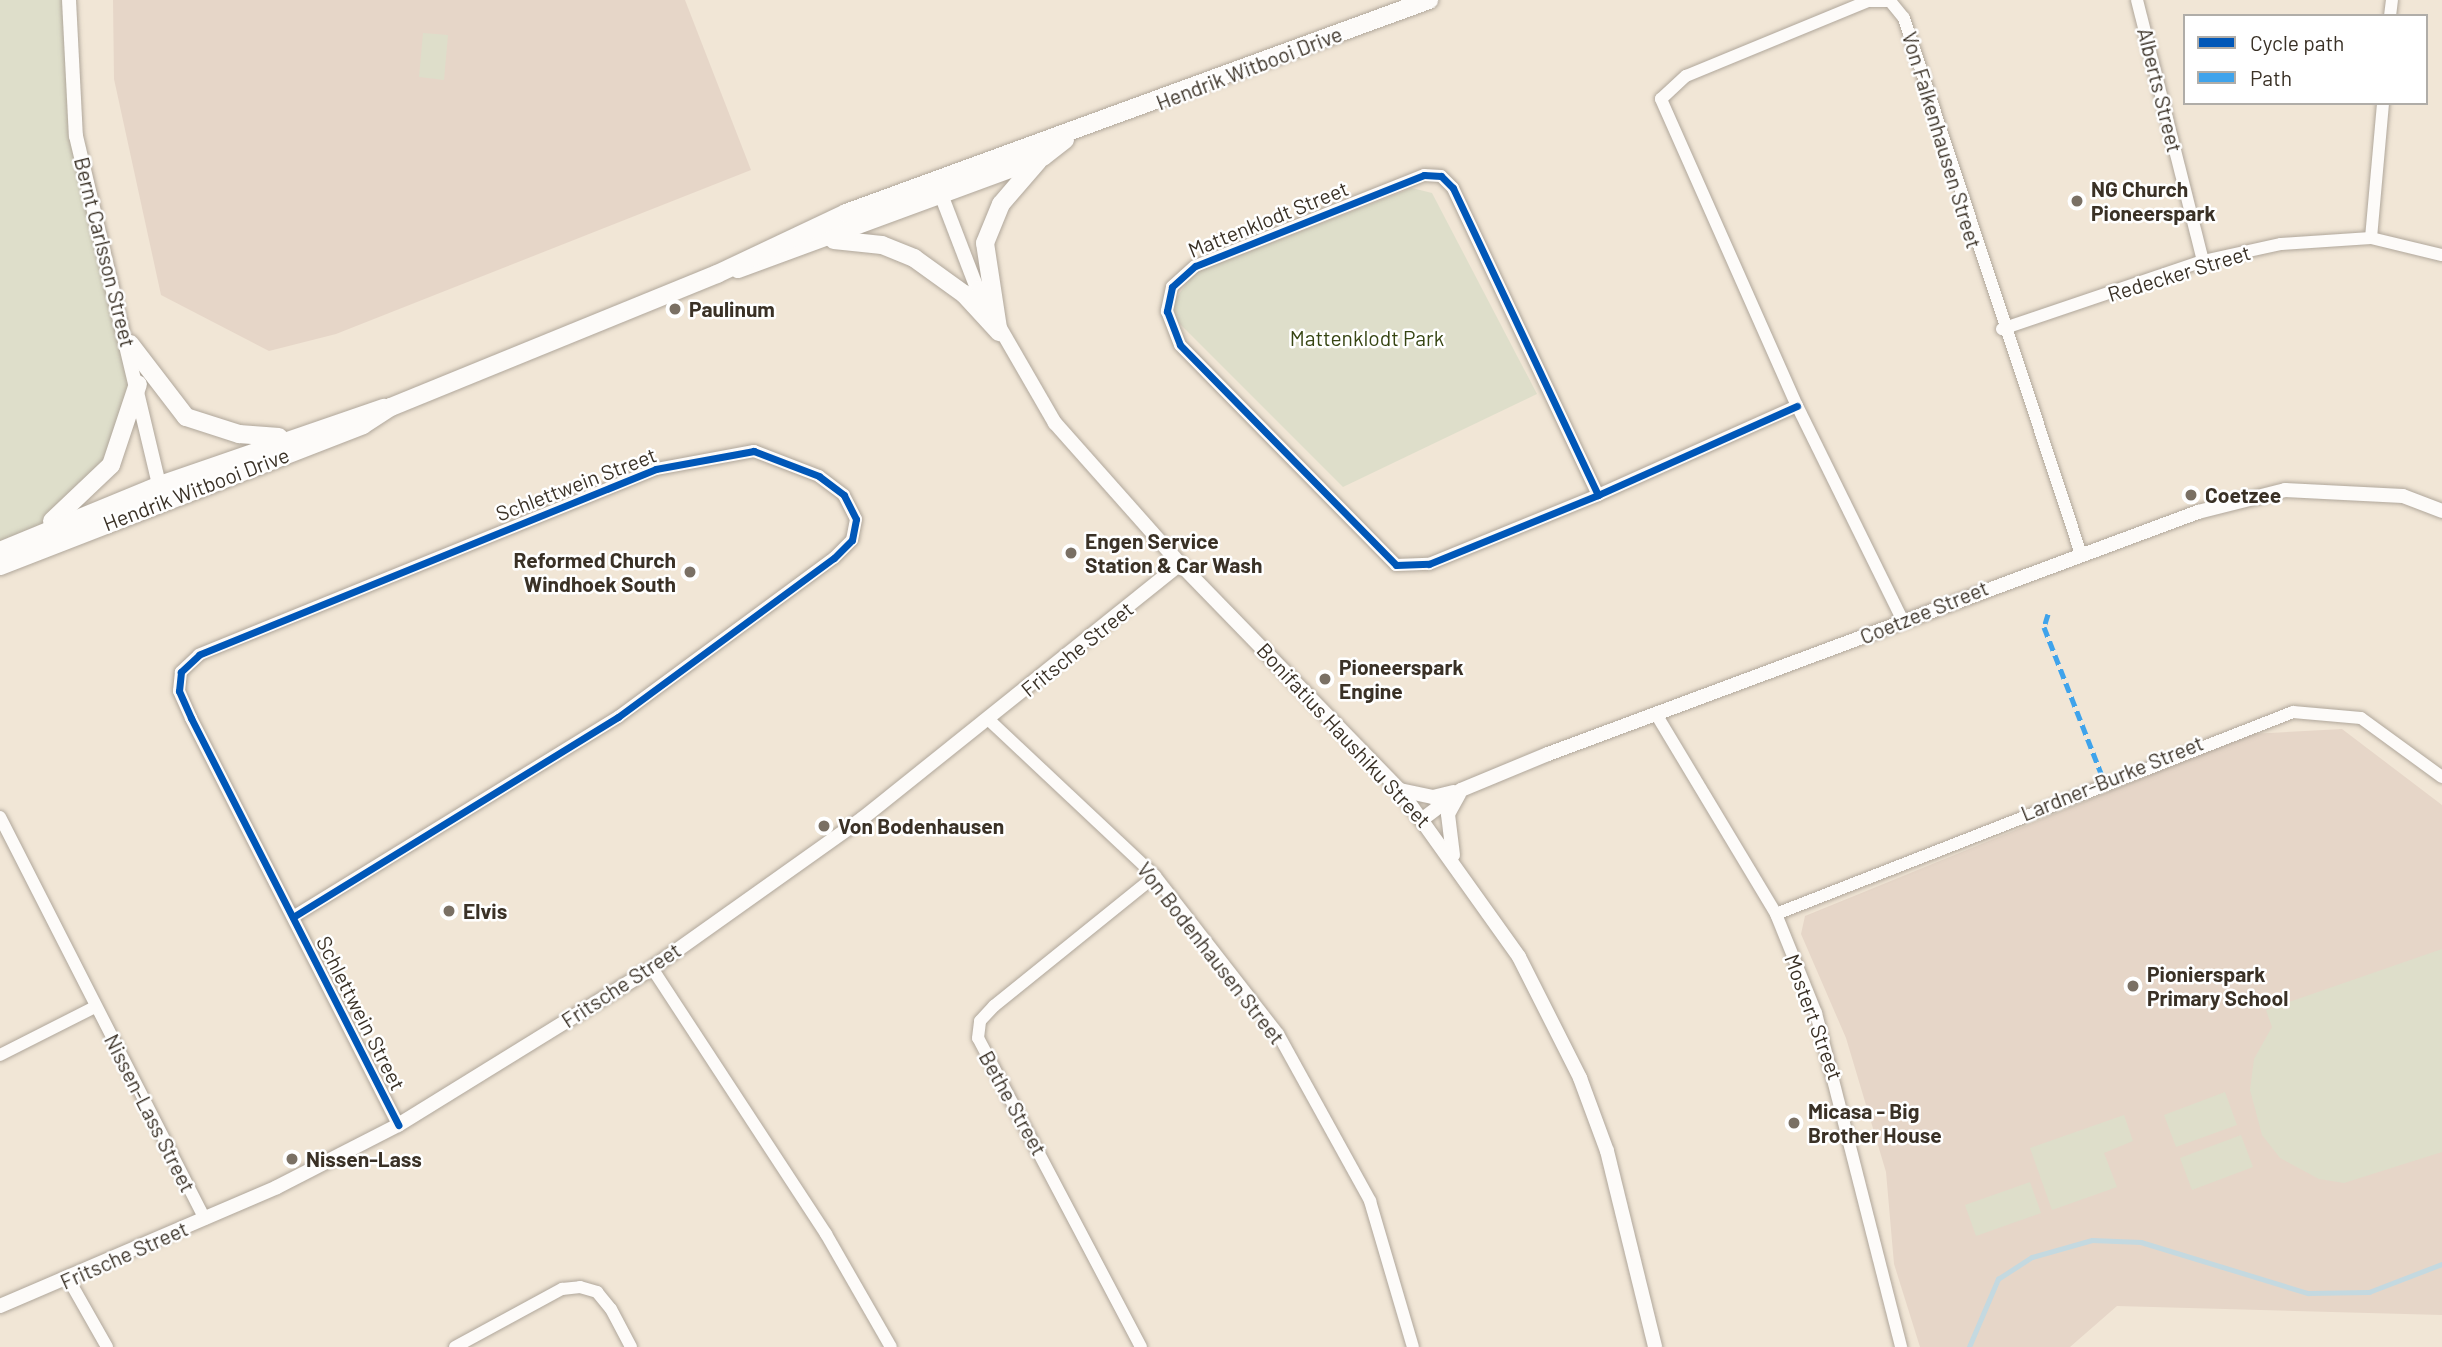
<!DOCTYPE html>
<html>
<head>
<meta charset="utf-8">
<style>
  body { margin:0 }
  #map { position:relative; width:2442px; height:1347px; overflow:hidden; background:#f1e6d6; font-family:Barlow,sans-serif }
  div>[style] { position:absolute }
  .education>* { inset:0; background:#e6d6c8 }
  .green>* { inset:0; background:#dedeca }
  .stream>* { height:4.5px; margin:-2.25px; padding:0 2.25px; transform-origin:2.25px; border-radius:2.25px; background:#c4d9e0 }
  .roads { filter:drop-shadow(0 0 2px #b0a79b) drop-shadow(0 0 2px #b0a79b) }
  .minor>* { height:12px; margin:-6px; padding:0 6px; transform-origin:6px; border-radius:6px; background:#fdfbf9 }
  .tertiary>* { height:14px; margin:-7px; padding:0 7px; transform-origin:7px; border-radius:7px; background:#fdfbf9 }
  .secondary>* { height:18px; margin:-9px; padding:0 9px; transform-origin:9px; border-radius:9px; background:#fdfbf9 }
  .quiet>* { height:5px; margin-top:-2.5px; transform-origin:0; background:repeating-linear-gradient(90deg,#3fa3eb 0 10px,transparent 0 15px) }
  .cycleway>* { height:7px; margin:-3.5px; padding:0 3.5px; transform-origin:3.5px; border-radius:3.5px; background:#0057b8 }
  .dots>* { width:19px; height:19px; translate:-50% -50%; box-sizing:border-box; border:4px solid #fff; border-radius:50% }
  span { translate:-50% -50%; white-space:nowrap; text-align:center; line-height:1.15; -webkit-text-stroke:5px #fff; paint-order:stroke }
  .street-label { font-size:21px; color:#3a3126 }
  .poi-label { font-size:21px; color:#3a3126; font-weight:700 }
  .left { translate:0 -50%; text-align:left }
  .right { translate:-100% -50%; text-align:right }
  .park-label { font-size:21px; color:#364412 }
  .legend { position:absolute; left:2183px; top:14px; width:245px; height:91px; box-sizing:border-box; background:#fff; border:2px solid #b0ada8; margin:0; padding:9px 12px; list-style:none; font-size:21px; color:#3a3126 }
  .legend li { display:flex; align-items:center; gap:14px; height:35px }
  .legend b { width:35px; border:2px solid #b0ada8 }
</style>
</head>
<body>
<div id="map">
  <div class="education">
    <i style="clip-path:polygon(113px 0,685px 0,751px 170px,336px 334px,269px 351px,161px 295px,114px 79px)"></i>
    <i style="clip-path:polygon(2342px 729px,2442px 805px,2442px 1315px,2117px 1306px,2070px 1347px,1920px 1347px,1894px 1264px,1886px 1172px,1846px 1038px,1801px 934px,1805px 916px,2251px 734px)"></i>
  </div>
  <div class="green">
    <i style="clip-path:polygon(0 0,70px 0,70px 77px,138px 384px,125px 437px,78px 503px,0 551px)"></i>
    <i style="clip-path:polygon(423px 33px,448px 35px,444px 80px,419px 77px)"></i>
    <i style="clip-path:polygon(1412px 188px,1432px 193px,1537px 394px,1343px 487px,1167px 311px,1194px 273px)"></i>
    <i style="clip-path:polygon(2442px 949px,2442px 1152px,2344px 1183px,2319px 1179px,2280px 1158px,2262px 1135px,2250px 1090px,2254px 1059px,2272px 1027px,2266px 1010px)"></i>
    <i style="clip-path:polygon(2225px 1092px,2237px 1125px,2176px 1147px,2164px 1115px)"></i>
    <i style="clip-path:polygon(2124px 1115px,2133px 1141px,2104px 1153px,2117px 1187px,2052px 1210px,2030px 1148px)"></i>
    <i style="clip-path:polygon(2241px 1135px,2253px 1167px,2192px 1190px,2180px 1158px)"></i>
    <i style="clip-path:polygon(2030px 1182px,2041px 1213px,1976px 1236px,1965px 1205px)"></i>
  </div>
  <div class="stream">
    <i style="left:1969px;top:1347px;width:74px;rotate:-66.9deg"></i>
    <i style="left:1998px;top:1279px;width:40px;rotate:-32.9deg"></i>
    <i style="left:2032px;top:1257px;width:62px;rotate:-15.8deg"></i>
    <i style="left:2092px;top:1240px;width:49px;rotate:2.3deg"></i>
    <i style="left:2141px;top:1242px;width:175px;rotate:17deg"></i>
    <i style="left:2308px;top:1293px;width:61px;rotate:-0.9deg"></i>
    <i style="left:2369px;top:1292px;width:78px;rotate:-21deg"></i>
  </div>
  <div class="roads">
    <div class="minor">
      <i style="left:2137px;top:0;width:269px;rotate:75.8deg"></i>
      <i style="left:2390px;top:16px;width:16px;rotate:-83deg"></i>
      <i style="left:2371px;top:238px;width:136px;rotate:-84.9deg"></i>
      <i style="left:2002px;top:329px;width:212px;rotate:-18.7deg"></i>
      <i style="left:2203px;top:261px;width:80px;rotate:-12.3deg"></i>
      <i style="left:2281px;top:244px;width:90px;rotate:-3.8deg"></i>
      <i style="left:2371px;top:238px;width:73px;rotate:13.5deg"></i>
      <i style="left:1598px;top:495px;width:340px;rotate:-115.3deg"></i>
      <i style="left:1453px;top:188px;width:17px;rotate:-135deg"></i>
      <i style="left:1441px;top:176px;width:17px;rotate:-177deg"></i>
      <i style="left:1424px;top:175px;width:246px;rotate:158.3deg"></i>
      <i style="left:1195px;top:266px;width:31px;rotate:138deg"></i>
      <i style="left:1172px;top:287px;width:25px;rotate:102deg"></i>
      <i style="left:1167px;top:311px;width:36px;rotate:69deg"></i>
      <i style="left:1180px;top:345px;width:308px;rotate:45.5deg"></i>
      <i style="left:1396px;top:565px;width:33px;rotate:-2deg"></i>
      <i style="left:1429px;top:564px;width:183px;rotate:-22.2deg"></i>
      <i style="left:1598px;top:495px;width:218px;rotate:-24.1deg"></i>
      <i style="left:1903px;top:621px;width:240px;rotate:-116.2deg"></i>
      <i style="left:1797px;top:406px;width:336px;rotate:-113.9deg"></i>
      <i style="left:1661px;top:99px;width:34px;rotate:-43deg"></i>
      <i style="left:1686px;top:76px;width:197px;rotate:-22.4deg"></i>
      <i style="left:1868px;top:1px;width:22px"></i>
      <i style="left:1890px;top:1px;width:22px;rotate:51deg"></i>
      <i style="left:1904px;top:18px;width:561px;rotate:71.73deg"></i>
      <i style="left:1656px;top:714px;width:233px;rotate:59deg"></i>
      <i style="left:1776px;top:914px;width:107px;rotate:68deg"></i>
      <i style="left:1816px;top:1013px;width:345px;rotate:75.7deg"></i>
      <i style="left:989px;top:720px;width:228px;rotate:43.2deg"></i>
      <i style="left:1155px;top:876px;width:200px;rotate:52.1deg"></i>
      <i style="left:1278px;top:1034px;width:191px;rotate:61.1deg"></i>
      <i style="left:1370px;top:1201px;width:152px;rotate:73.6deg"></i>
      <i style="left:0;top:817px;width:451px;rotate:63deg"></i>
      <i style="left:1776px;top:914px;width:555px;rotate:-21.34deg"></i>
      <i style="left:2293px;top:712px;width:68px;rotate:5deg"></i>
      <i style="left:2361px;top:718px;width:100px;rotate:36.1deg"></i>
      <i style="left:293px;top:917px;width:382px;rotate:-31.6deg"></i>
      <i style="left:618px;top:717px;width:268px;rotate:-36.4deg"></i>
      <i style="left:834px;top:558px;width:25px;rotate:-45deg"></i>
      <i style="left:852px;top:540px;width:21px;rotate:-79deg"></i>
      <i style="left:856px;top:519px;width:27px;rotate:-117deg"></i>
      <i style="left:844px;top:495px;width:31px;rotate:-143deg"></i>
      <i style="left:819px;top:476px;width:70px;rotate:-159deg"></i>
      <i style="left:754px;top:451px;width:100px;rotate:169.6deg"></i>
      <i style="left:656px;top:469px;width:493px;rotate:157.9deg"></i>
      <i style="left:199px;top:655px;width:25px;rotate:137deg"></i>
      <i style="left:181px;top:672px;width:19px;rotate:96deg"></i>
      <i style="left:179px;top:691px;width:30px;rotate:66deg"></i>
      <i style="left:191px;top:718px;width:457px;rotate:63deg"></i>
      <i style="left:652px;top:968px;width:318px;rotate:56.8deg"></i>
      <i style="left:826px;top:1234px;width:130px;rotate:60.1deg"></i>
      <i style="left:0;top:1055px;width:106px;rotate:-26.8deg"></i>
      <i style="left:69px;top:1280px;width:77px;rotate:60.4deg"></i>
      <i style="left:455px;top:1347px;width:122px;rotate:-28.5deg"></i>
      <i style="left:562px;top:1289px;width:18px;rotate:-6deg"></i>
      <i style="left:580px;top:1287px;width:18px;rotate:16deg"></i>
      <i style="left:597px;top:1292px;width:22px;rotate:51deg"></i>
      <i style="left:611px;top:1309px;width:43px;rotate:62.2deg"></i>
      <i style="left:1141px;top:1347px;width:349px;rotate:-117.8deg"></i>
      <i style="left:978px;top:1038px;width:17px;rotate:-83deg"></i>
      <i style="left:980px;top:1021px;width:21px;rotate:-47deg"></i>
      <i style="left:994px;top:1006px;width:207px;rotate:-38.9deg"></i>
    </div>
    <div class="tertiary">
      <i style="left:69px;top:0;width:136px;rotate:87.1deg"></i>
      <i style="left:76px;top:136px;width:370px;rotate:76.6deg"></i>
      <i style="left:937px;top:184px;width:111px;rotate:69deg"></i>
      <i style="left:977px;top:288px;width:156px;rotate:60deg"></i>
      <i style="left:1055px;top:423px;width:188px;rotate:48.4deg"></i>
      <i style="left:1180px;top:564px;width:315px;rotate:45.8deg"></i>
      <i style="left:1400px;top:790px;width:205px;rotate:54.5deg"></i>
      <i style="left:1519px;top:957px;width:136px;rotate:63.2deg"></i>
      <i style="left:1580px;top:1078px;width:78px;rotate:69.7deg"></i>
      <i style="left:1607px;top:1151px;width:202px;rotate:76.2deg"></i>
      <i style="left:1400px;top:790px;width:34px;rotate:12deg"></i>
      <i style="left:1433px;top:797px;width:21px;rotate:-14deg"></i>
      <i style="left:1424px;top:818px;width:46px;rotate:-37.1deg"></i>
      <i style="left:1461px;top:790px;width:94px;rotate:-22.5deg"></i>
      <i style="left:1548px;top:754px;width:694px;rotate:-20.42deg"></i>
      <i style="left:2198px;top:512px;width:90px;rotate:-14.2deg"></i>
      <i style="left:2285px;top:490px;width:118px;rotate:2.9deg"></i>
      <i style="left:2403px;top:496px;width:42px;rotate:21deg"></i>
      <i style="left:1453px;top:855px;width:41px;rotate:-97deg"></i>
      <i style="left:1448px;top:814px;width:23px;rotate:-61deg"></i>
      <i style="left:0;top:1306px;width:301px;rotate:-23.2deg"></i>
      <i style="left:277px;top:1187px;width:136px;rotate:-27.1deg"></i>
      <i style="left:398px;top:1125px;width:299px;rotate:-31.7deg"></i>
      <i style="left:652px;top:968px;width:259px;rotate:-35.4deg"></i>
      <i style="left:863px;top:818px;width:406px;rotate:-38.7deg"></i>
    </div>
    <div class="secondary">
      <i style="left:834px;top:240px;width:48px;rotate:5.9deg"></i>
      <i style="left:882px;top:245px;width:35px;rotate:22deg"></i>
      <i style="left:914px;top:258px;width:62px;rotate:35.8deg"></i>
      <i style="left:964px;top:294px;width:52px;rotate:47.4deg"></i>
      <i style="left:738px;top:269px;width:325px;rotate:-20.2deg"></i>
      <i style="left:1043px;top:157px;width:28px;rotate:-38deg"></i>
      <i style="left:998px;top:328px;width:86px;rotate:-98.7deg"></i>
      <i style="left:985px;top:243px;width:42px;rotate:-67.7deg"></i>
      <i style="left:1001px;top:204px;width:57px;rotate:-49.3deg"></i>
      <i style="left:130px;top:344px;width:92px;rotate:52.5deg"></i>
      <i style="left:186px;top:417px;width:56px;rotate:17.8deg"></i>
      <i style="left:239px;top:434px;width:40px;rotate:4.3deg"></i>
      <i style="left:52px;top:521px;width:81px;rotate:-43.5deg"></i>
      <i style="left:111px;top:465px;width:85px;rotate:-71.6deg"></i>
      <i style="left:0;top:551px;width:173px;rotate:-22.4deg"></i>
      <i style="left:160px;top:485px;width:237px;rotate:-19deg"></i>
      <i style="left:0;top:566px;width:389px;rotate:-21.2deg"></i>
      <i style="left:363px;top:425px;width:33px;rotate:-33deg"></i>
      <i style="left:391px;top:407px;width:352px;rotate:-22.2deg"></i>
      <i style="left:717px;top:274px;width:143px;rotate:-25.3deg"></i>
      <i style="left:846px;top:213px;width:621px;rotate:-20.07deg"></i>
    </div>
  </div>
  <div class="quiet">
    <i style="left:2048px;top:614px;width:14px;rotate:107deg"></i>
    <i style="left:2044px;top:627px;width:165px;rotate:68.7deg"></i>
  </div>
  <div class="cycleway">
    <i style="left:1598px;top:495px;width:340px;rotate:-115.3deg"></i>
    <i style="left:1453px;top:188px;width:17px;rotate:-135deg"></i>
    <i style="left:1441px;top:176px;width:17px;rotate:-177deg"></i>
    <i style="left:1424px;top:175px;width:246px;rotate:158.3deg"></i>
    <i style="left:1195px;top:266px;width:31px;rotate:138deg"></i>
    <i style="left:1172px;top:287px;width:25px;rotate:102deg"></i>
    <i style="left:1167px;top:311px;width:36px;rotate:69deg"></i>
    <i style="left:1180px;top:345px;width:308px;rotate:45.5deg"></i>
    <i style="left:1396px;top:565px;width:33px;rotate:-2deg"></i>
    <i style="left:1429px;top:564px;width:183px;rotate:-22.2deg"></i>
    <i style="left:1598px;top:495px;width:218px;rotate:-24.1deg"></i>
    <i style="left:293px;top:917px;width:382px;rotate:-31.6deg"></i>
    <i style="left:618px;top:717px;width:268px;rotate:-36.4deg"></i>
    <i style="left:834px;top:558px;width:25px;rotate:-45deg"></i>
    <i style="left:852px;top:540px;width:21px;rotate:-79deg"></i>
    <i style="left:856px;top:519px;width:27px;rotate:-117deg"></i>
    <i style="left:844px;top:495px;width:31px;rotate:-143deg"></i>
    <i style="left:819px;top:476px;width:70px;rotate:-159deg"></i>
    <i style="left:754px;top:451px;width:100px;rotate:169.6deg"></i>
    <i style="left:656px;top:469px;width:493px;rotate:157.9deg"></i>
    <i style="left:199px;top:655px;width:25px;rotate:137deg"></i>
    <i style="left:181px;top:672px;width:19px;rotate:96deg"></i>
    <i style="left:179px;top:691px;width:30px;rotate:66deg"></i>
    <i style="left:191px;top:718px;width:457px;rotate:63deg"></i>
  </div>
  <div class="dots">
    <i style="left:2077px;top:201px;background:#7a7064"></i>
    <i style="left:675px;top:309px;background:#7a7064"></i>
    <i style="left:2191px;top:495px;background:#7a7064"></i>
    <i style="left:1071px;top:553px;background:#7a7064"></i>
    <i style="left:690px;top:572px;background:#7a7064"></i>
    <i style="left:1325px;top:679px;background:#7a7064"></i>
    <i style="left:824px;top:826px;background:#7a7064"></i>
    <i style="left:449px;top:911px;background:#7a7064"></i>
    <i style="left:2133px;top:986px;background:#7a7064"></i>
    <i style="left:1794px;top:1123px;background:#7a7064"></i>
    <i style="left:292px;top:1159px;background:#7a7064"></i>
  </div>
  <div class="street-label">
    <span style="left:1249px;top:68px;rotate:-21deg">Hendrik Witbooi Drive</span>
    <span style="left:2160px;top:90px;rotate:76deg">Alberts Street</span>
    <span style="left:1942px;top:140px;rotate:73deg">Von Falkenhausen Street</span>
    <span style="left:1268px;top:219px;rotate:-22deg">Mattenklodt Street</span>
    <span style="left:105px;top:252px;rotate:76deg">Bernt Carlsson Street</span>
    <span style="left:2179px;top:273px;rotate:-17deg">Redecker Street</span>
    <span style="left:576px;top:484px;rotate:-21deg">Schlettwein Street</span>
    <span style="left:196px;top:489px;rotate:-21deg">Hendrik Witbooi Drive</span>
    <span style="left:1924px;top:612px;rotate:-22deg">Coetzee Street</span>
    <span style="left:1077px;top:649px;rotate:-39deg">Fritsche Street</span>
    <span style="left:1344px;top:735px;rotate:47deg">Bonifatius Haushiku Street</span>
    <span style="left:2112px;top:778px;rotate:-22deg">Lardner-Burke Street</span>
    <span style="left:1211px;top:953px;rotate:52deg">Von Bodenhausen Street</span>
    <span style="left:621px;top:985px;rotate:-33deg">Fritsche Street</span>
    <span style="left:361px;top:1013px;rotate:63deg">Schlettwein Street</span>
    <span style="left:1814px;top:1017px;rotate:70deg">Mostert Street</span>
    <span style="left:1013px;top:1103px;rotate:61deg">Bethe Street</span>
    <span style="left:150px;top:1113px;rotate:63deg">Nissen-Lass Street</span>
    <span style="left:124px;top:1255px;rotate:-24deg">Fritsche Street</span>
  </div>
  <div class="poi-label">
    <span class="left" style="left:2091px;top:201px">NG Church<br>Pioneerspark</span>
    <span class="left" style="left:689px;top:309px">Paulinum</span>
    <span class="left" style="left:2205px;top:495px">Coetzee</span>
    <span class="left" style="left:1085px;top:553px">Engen Service<br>Station &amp; Car Wash</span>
    <span class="right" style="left:676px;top:572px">Reformed Church<br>Windhoek South</span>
    <span class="left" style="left:1339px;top:679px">Pioneerspark<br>Engine</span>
    <span class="left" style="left:838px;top:826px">Von Bodenhausen</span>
    <span class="left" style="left:463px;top:911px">Elvis</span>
    <span class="left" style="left:2147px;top:986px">Pionierspark<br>Primary School</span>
    <span class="left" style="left:1808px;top:1123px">Micasa - Big<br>Brother House</span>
    <span class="left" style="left:306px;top:1159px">Nissen-Lass</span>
  </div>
  <div class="park-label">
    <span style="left:1367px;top:338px">Mattenklodt Park</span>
  </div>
  <ul class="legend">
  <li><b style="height:9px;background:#0057b8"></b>Cycle path</li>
  <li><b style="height:9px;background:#3fa3eb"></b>Path</li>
  </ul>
</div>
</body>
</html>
